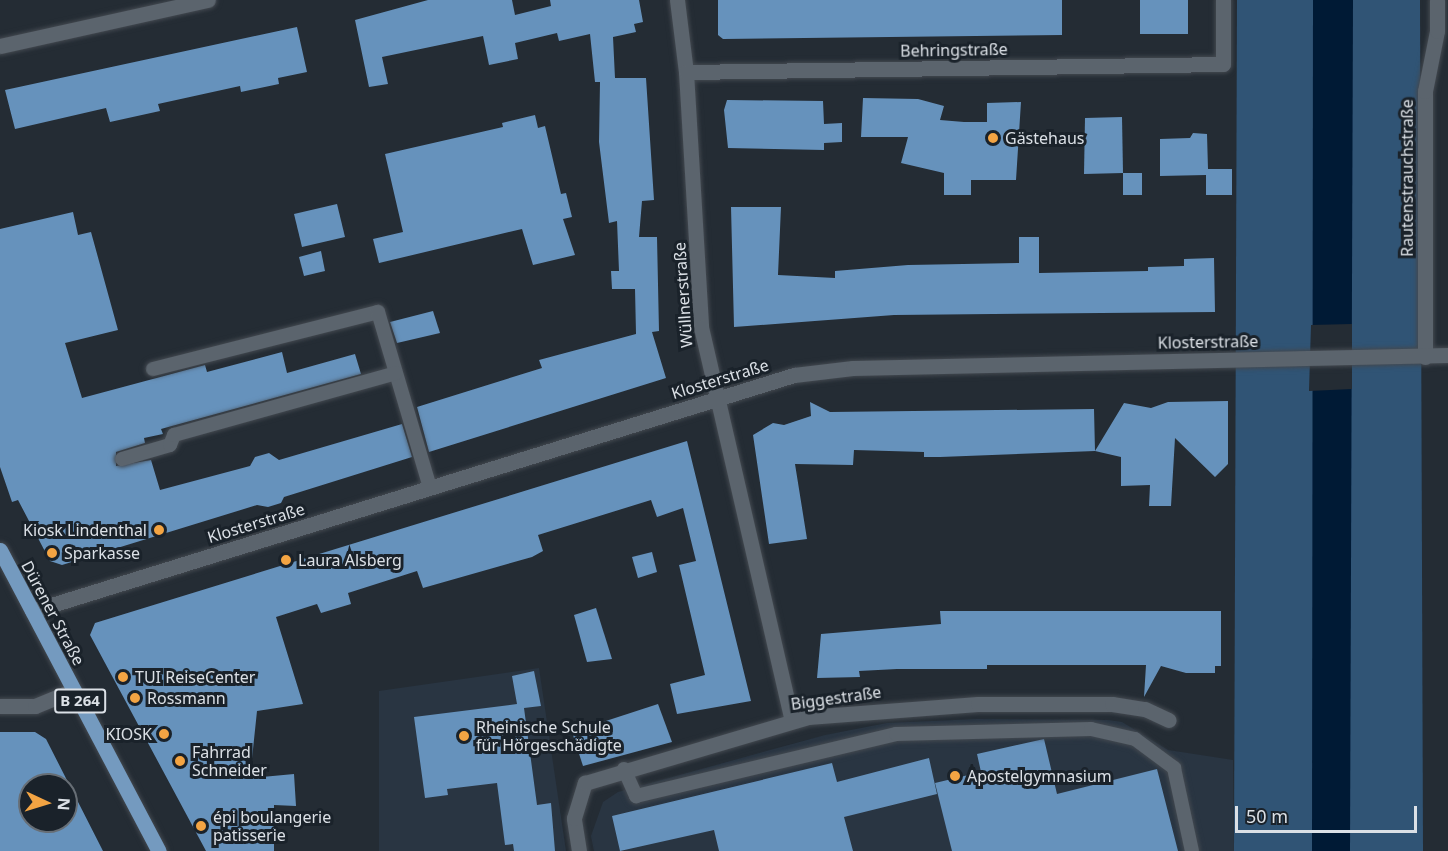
<!DOCTYPE html>
<html>
<head>
<meta charset="utf-8">
<style>
  body { margin:0 }
  #map { position:relative; width:1448px; height:851px; overflow:hidden; background:#242c34; font-family:"Noto Sans",sans-serif }
  div>[style] { position:absolute }
  .built>* { inset:0; background:#293542 }
  .green>* { inset:0; background:#305475 }
  .water>* { inset:0; background:#001a35 }
  .pier>* { inset:0; background:#242c34 }
  .building>* { inset:0; background:#6692bc }
  .roads { filter:drop-shadow(0 0 2px #434950) drop-shadow(0 0 2px #434950) }
  .service>* { height:14px; margin:-7px; padding:0 7px; transform-origin:7px; border-radius:7px; background:#5b646d }
  .minor>* { height:15px; margin:-7.5px; padding:0 7.5px; transform-origin:7.5px; border-radius:7.5px; background:#5b646d }
  .primary>* { height:15px; margin:-7.5px; padding:0 7.5px; transform-origin:7.5px; border-radius:7.5px; background:#749abf }
  .dots>* { width:16px; height:16px; translate:-50% -50%; box-sizing:border-box; border:3px solid #1a222a; border-radius:50% }
  span { translate:-50% -50%; white-space:nowrap; text-align:center; line-height:1.15; -webkit-text-stroke:6px #1a222a; paint-order:stroke }
  .shield-label span { padding:2px 4px; background:#1a222a; border:2px solid; border-radius:4px; -webkit-text-stroke-width:0 }
  .shield-label { font-size:15px; color:#dbe0e6; font-weight:700 }
  .street-label { font-size:16px; color:#dbe0e6 }
  .poi-label { font-size:16px; color:#dbe0e6 }
  .left { translate:0 -50%; text-align:left }
  .right { translate:-100% -50%; text-align:right }
  .north { position:absolute; left:18px; top:773px; width:60px; height:60px; box-sizing:border-box; background:#1a222a; border:2px solid #676e75; border-radius:50%; rotate:94deg; font-size:16px; font-weight:700; line-height:24px; text-align:center; color:#dbe0e6 }
  .north::after { content:''; display:block; margin:auto; width:21px; height:27px; background:#f3a443; clip-path:polygon(50% 0,100% 100%,50% 72%,0 100%) }
  .scale { position:absolute; left:1235px; top:806px; width:182px; height:27px; box-sizing:border-box; border:3px solid #dbe0e6; border-top:0; padding-left:8px; font-size:18px; line-height:21px; white-space:nowrap; color:#dbe0e6; -webkit-text-stroke:4px #1a222a; paint-order:stroke }
</style>
</head>
<body>
<div id="map">
  <div class="built">
    <i style="clip-path:polygon(539px 668px,566px 851px,379px 851px,379px 691px)"></i>
    <i style="clip-path:polygon(977px 719px,1108px 720px,1122px 722px,1168px 750px,1233px 760px,1234px 851px,594px 851px,591px 836px,603px 802px,618px 792px,825px 735px,887px 723px)"></i>
  </div>
  <div class="green">
    <i style="clip-path:polygon(1237px 0,1420px 0,1423px 851px,1234px 851px)"></i>
  </div>
  <div class="water">
    <i style="clip-path:polygon(1313px 0,1353px 0,1350px 851px,1312px 851px)"></i>
  </div>
  <div class="pier">
    <i style="clip-path:polygon(1352px 324px,1352px 389px,1309px 391px,1311px 325px)"></i>
  </div>
  <div class="building">
    <i style="clip-path:polygon(428px 0,512px 0,515px 15px,551px 6px,550px 0,639px 0,643px 22px,634px 24px,636px 32px,613px 37px,615px 78px,646px 78px,654px 200px,642px 201px,639px 237px,657px 237px,659px 331px,652px 332px,666px 378px,429px 452px,417px 407px,542px 368px,539px 360px,636px 334px,635px 289px,612px 289px,611px 271px,619px 271px,617px 221px,609px 223px,599px 142px,600px 82px,595px 82px,590px 34px,559px 41px,557px 33px,515px 43px,518px 59px,489px 65px,483px 36px,382px 57px,388px 84px,369px 87px,355px 20px)"></i>
    <i style="clip-path:polygon(718px 0,1062px 0,1062px 35px,723px 39px,718px 35px)"></i>
    <i style="clip-path:polygon(1140px 0,1188px 0,1188px 34px,1140px 34px)"></i>
    <i style="clip-path:polygon(297px 27px,307px 72px,278px 78px,279px 84px,241px 92px,240px 86px,158px 104px,160px 111px,110px 122px,106px 108px,15px 129px,5px 90px)"></i>
    <i style="clip-path:polygon(863px 98px,918px 99px,944px 106px,940px 120px,964px 122px,987px 122px,987px 103px,1021px 102px,1016px 180px,971px 180px,971px 195px,944px 195px,944px 173px,901px 163px,908px 137px,861px 137px)"></i>
    <i style="clip-path:polygon(727px 100px,823px 101px,824px 124px,842px 123px,842px 142px,824px 143px,824px 150px,728px 148px,724px 110px)"></i>
    <i style="clip-path:polygon(535px 115px,538px 128px,545px 126px,561px 194px,566px 193px,572px 217px,563px 219px,575px 255px,533px 265px,522px 229px,379px 263px,373px 239px,403px 232px,385px 154px,503px 127px,502px 123px)"></i>
    <i style="clip-path:polygon(1122px 117px,1123px 173px,1084px 174px,1085px 118px)"></i>
    <i style="clip-path:polygon(1193px 133px,1207px 134px,1208px 169px,1232px 169px,1232px 195px,1206px 195px,1206px 175px,1160px 176px,1160px 139px,1190px 138px)"></i>
    <i style="clip-path:polygon(1123px 173px,1142px 173px,1142px 195px,1123px 195px)"></i>
    <i style="clip-path:polygon(337px 204px,345px 237px,302px 247px,294px 214px)"></i>
    <i style="clip-path:polygon(731px 207px,781px 207px,778px 275px,835px 278px,835px 271px,908px 265px,1019px 263px,1019px 237px,1039px 237px,1039px 273px,1148px 271px,1148px 267px,1184px 266px,1184px 259px,1214px 258px,1215px 312px,894px 315px,734px 327px)"></i>
    <i style="clip-path:polygon(73px 212px,78px 235px,91px 232px,118px 330px,65px 343px,82px 398px,205px 365px,207px 372px,282px 352px,287px 373px,355px 354px,361px 374px,161px 429px,163px 434px,144px 438px,145px 443px,116px 452px,116px 466px,151px 460px,160px 490px,250px 466px,255px 457px,269px 453px,279px 460px,402px 424px,412px 457px,284px 497px,281px 503px,268px 507px,257px 505px,62px 565px,50px 561px,18px 500px,12px 502px,0 467px,0 229px)"></i>
    <i style="clip-path:polygon(321px 251px,325px 271px,304px 276px,299px 257px)"></i>
    <i style="clip-path:polygon(433px 311px,440px 333px,397px 343px,390px 322px)"></i>
    <i style="clip-path:polygon(1228px 401px,1228px 464px,1215px 477px,1175px 438px,1171px 506px,1149px 506px,1150px 485px,1121px 486px,1121px 457px,1095px 451px,1124px 403px,1151px 408px,1168px 402px)"></i>
    <i style="clip-path:polygon(810px 402px,830px 412px,1094px 409px,1095px 451px,940px 457px,924px 457px,924px 452px,854px 450px,853px 465px,795px 464px,807px 539px,769px 544px,753px 435px,773px 423px,784px 425px,811px 416px)"></i>
    <i style="clip-path:polygon(687px 441px,751px 701px,677px 714px,670px 684px,705px 675px,679px 565px,696px 561px,683px 508px,657px 517px,651px 500px,538px 535px,543px 551px,532px 557px,423px 588px,417px 571px,348px 593px,351px 604px,321px 613px,317px 604px,276px 617px,303px 704px,257px 711px,250px 778px,294px 774px,296px 806px,274px 805px,274px 851px,206px 851px,90px 635px,95px 623px)"></i>
    <i style="clip-path:polygon(652px 552px,657px 572px,638px 578px,632px 557px)"></i>
    <i style="clip-path:polygon(596px 608px,612px 659px,587px 662px,574px 615px)"></i>
    <i style="clip-path:polygon(940px 611px,1221px 611px,1221px 666px,1215px 666px,1215px 673px,1186px 673px,1161px 666px,1144px 697px,1146px 665px,987px 665px,987px 669px,897px 669px,859px 671px,860px 677px,817px 678px,821px 634px,941px 624px)"></i>
    <i style="clip-path:polygon(534px 671px,541px 706px,524px 708px,537px 805px,551px 803px,555px 851px,514px 851px,513px 844px,505px 845px,497px 783px,447px 789px,448px 795px,425px 798px,414px 717px,517px 704px,512px 676px)"></i>
    <i style="clip-path:polygon(658px 704px,672px 742px,583px 766px,572px 732px)"></i>
    <i style="clip-path:polygon(evenodd,0 732px,35px 732px,46px 739px,103px 851px,0 851px,0 732px,30px 785px,66px 785px,66px 821px,30px 821px,30px 785px)"></i>
    <i style="clip-path:polygon(1044px 739px,1057px 794px,1157px 769px,1178px 851px,952px 851px,935px 783px,981px 772px,977px 754px)"></i>
    <i style="clip-path:polygon(929px 758px,937px 794px,844px 817px,853px 851px,719px 851px,714px 830px,620px 851px,612px 816px,832px 763px,837px 782px)"></i>
  </div>
  <div class="roads">
    <div class="service">
      <i style="left:153px;top:369px;width:232px;rotate:-14.2deg"></i>
      <i style="left:378px;top:312px;width:183px;rotate:73.5deg"></i>
      <i style="left:122px;top:459px;width:50px;rotate:-16.3deg"></i>
      <i style="left:170px;top:445px;width:11px;rotate:-68deg"></i>
      <i style="left:174px;top:435px;width:230px;rotate:-15.6deg"></i>
      <i style="left:624px;top:769px;width:30px;rotate:66deg"></i>
      <i style="left:636px;top:796px;width:267px;rotate:-13.4deg"></i>
      <i style="left:896px;top:734px;width:195px;rotate:-1.5deg"></i>
      <i style="left:1091px;top:729px;width:45px;rotate:12.8deg"></i>
      <i style="left:1135px;top:739px;width:49px;rotate:36.6deg"></i>
      <i style="left:1174px;top:768px;width:85px;rotate:77.8deg"></i>
    </div>
    <div class="minor">
      <i style="left:677px;top:0;width:73px;rotate:82.9deg"></i>
      <i style="left:686px;top:72px;width:255px;rotate:86.6deg"></i>
      <i style="left:701px;top:327px;width:404px;rotate:77deg"></i>
      <i style="left:0;top:46px;width:213px;rotate:-12.5deg"></i>
      <i style="left:686px;top:72px;width:537px;rotate:-0.85deg"></i>
      <i style="left:1223px;top:64px;width:64px;rotate:-90deg"></i>
      <i style="left:1425px;top:357px;width:266px;rotate:-90deg"></i>
      <i style="left:1425px;top:91px;width:61px;rotate:-78.7deg"></i>
      <i style="left:1437px;top:31px;width:31px;rotate:-90deg"></i>
      <i style="left:32px;top:611px;width:798px;rotate:-17.21deg"></i>
      <i style="left:794px;top:375px;width:59px;rotate:-6.8deg"></i>
      <i style="left:853px;top:368px;width:595px;rotate:-1.25deg"></i>
      <i style="left:0;top:706px;width:35px"></i>
      <i style="left:35px;top:706px;width:42px;rotate:-22.3deg"></i>
      <i style="left:579px;top:851px;width:33px;rotate:-99deg"></i>
      <i style="left:574px;top:818px;width:37px;rotate:-73deg"></i>
      <i style="left:585px;top:783px;width:233px;rotate:-16.5deg"></i>
      <i style="left:808px;top:717px;width:170px;rotate:-4.4deg"></i>
      <i style="left:978px;top:704px;width:134px"></i>
      <i style="left:1112px;top:704px;width:33px;rotate:9deg"></i>
      <i style="left:1145px;top:709px;width:26px;rotate:25deg"></i>
    </div>
    <div class="primary">
      <i style="left:0;top:550px;width:340px;rotate:62.2deg"></i>
    </div>
  </div>
  <div class="dots">
    <i style="left:993px;top:138px;background:#f3a443"></i>
    <i style="left:159px;top:530px;background:#f3a443"></i>
    <i style="left:52px;top:553px;background:#f3a443"></i>
    <i style="left:286px;top:560px;background:#f3a443"></i>
    <i style="left:123px;top:677px;background:#f3a443"></i>
    <i style="left:135px;top:698px;background:#f3a443"></i>
    <i style="left:164px;top:734px;background:#f3a443"></i>
    <i style="left:464px;top:736px;background:#f3a443"></i>
    <i style="left:180px;top:761px;background:#f3a443"></i>
    <i style="left:955px;top:776px;background:#f3a443"></i>
    <i style="left:201px;top:826px;background:#f3a443"></i>
  </div>
  <div class="shield-label">
    <span style="left:80px;top:701px">B 264</span>
  </div>
  <div class="street-label">
    <span style="left:954px;top:50px;rotate:-1deg">Behringstraße</span>
    <span style="left:1407px;top:178px;rotate:-90deg">Rautenstrauchstraße</span>
    <span style="left:683px;top:295px;rotate:-94deg">Wüllnerstraße</span>
    <span style="left:1208px;top:342px;rotate:-1deg">Klosterstraße</span>
    <span style="left:720px;top:379px;rotate:-17deg">Klosterstraße</span>
    <span style="left:256px;top:523px;rotate:-17deg">Klosterstraße</span>
    <span style="left:53px;top:613px;rotate:62deg">Dürener Straße</span>
    <span style="left:836px;top:698px;rotate:-8deg">Biggestraße</span>
  </div>
  <div class="poi-label">
    <span class="left" style="left:1005px;top:138px">Gästehaus</span>
    <span class="right" style="left:147px;top:530px">Kiosk Lindenthal</span>
    <span class="left" style="left:64px;top:553px">Sparkasse</span>
    <span class="left" style="left:298px;top:560px">Laura Alsberg</span>
    <span class="left" style="left:135px;top:677px">TUI ReiseCenter</span>
    <span class="left" style="left:147px;top:698px">Rossmann</span>
    <span class="left" style="left:476px;top:736px">Rheinische Schule<br>für Hörgeschädigte</span>
    <span class="right" style="left:152px;top:734px">KIOSK</span>
    <span class="left" style="left:192px;top:761px">Fahrrad<br>Schneider</span>
    <span class="left" style="left:967px;top:776px">Apostelgymnasium</span>
    <span class="left" style="left:213px;top:826px">épi boulangerie<br>patisserie</span>
  </div>
  <div class="north">N</div>
  <div class="scale">50 m</div>
</div>
</body>
</html>
